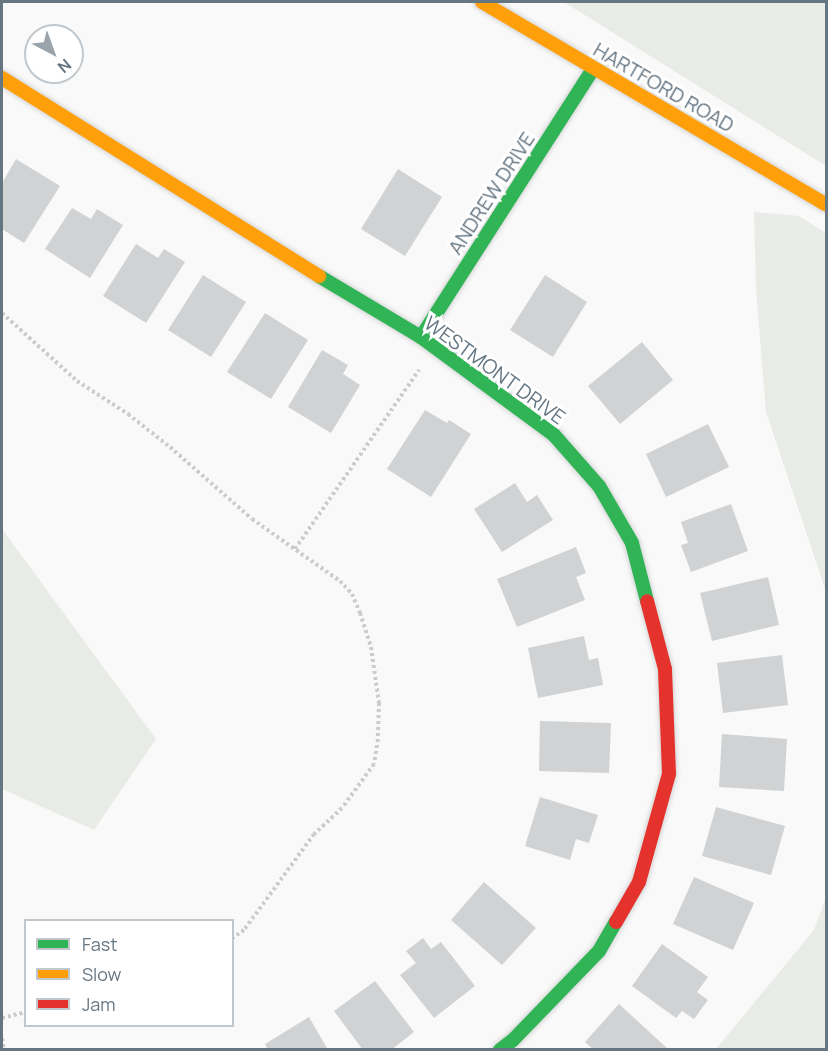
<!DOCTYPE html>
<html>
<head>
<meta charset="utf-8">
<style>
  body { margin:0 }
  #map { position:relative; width:828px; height:1051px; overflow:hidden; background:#f9f9f9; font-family:Manrope,sans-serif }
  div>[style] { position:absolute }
  .green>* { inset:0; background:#e8ebe6 }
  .building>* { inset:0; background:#d0d2d3 }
  .path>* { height:4px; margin-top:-2px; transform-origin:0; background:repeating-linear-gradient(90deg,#cbcccd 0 3px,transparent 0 6px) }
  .roads { filter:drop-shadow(0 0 2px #d5d6d7) drop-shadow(0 0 2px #d5d6d7) }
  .fast>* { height:14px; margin:-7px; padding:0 7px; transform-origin:7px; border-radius:7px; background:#30b455 }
  .slow>* { height:14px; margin:-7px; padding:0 7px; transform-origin:7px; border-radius:7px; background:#ff9f0a }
  .jam>* { height:14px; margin:-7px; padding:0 7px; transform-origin:7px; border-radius:7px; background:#e5322d }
  span { translate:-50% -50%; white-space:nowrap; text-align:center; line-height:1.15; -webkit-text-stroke:6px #fff; paint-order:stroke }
  .street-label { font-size:20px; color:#657683 }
  .frame { position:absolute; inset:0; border:3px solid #657683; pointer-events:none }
  .legend { position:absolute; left:24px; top:919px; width:210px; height:108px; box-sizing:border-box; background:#fff; border:2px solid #c1c8cd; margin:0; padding:8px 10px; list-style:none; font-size:18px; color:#657683 }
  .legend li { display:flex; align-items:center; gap:12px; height:30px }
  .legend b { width:30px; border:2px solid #c1c8cd }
  .north { position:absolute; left:24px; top:24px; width:60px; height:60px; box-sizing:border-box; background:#fff; border:2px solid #c1c8cd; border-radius:50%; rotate:139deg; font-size:16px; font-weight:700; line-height:24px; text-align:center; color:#657683 }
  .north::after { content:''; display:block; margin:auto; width:21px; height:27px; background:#99a4ac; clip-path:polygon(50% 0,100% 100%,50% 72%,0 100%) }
</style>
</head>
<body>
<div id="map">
  <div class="green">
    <i style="clip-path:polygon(564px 2px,826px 2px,826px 166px)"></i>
    <i style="clip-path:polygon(754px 212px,799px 216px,826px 233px,826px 592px,766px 412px,756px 289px)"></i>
    <i style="clip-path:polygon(2px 529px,156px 739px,94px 830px,2px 789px)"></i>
    <i style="clip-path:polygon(826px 898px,826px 1049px,716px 1049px,814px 930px)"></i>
  </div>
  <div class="building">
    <i style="clip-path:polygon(16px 159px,60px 186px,24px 243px,2px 229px,2px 183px)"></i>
    <i style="clip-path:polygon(398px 169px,442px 197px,405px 256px,361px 229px)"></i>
    <i style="clip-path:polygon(72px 208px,91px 219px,97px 209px,123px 225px,90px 278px,45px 249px)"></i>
    <i style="clip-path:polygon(136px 244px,158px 258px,164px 249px,185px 262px,146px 323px,103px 296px)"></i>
    <i style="clip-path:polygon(203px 275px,246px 302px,211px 357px,168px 330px)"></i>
    <i style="clip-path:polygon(545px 275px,587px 302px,553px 357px,510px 330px)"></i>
    <i style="clip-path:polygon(265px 313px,308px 340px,271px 399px,227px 372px)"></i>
    <i style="clip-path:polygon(642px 342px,673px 380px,620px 424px,588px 386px)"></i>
    <i style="clip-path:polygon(322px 350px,348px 365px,343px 374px,360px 385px,331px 433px,288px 407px)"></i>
    <i style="clip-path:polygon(425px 410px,447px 423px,449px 420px,471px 434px,431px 497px,387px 469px)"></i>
    <i style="clip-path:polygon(708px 424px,729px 467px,666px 497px,646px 454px)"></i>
    <i style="clip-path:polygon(515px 483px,527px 502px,537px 495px,553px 520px,502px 552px,474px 509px)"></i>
    <i style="clip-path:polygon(731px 504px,748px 551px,691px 572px,681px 545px,688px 543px,681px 522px)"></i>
    <i style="clip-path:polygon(576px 547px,586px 573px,576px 577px,585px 600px,517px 627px,497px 579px)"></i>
    <i style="clip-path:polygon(768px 577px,779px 625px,712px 641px,700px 593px)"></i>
    <i style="clip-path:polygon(584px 636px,589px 660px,598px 658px,603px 685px,538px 698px,528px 648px)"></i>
    <i style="clip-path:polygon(782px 655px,788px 705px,723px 713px,717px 663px)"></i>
    <i style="clip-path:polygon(540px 721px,611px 723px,609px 773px,539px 771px)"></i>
    <i style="clip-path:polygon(722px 734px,787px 739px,784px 791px,719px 787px)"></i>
    <i style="clip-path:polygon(540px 797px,598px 815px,589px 843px,576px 839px,570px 860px,525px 846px)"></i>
    <i style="clip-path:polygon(716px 807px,785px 826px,771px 875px,702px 856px)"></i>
    <i style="clip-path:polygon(694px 877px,754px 903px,733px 950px,673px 924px)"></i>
    <i style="clip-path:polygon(484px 882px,536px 928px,502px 965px,451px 920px)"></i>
    <i style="clip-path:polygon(423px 938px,431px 949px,441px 942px,475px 986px,434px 1018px,400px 975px,416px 963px,406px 951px)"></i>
    <i style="clip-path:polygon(662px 944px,708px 977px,697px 992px,708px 1000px,694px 1019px,682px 1011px,676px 1018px,632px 986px)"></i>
    <i style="clip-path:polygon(375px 981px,414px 1032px,391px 1050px,363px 1050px,334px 1011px)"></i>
    <i style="clip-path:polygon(619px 1004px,669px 1050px,594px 1050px,585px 1042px)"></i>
    <i style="clip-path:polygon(309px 1017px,328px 1050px,268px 1050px,265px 1044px)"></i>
  </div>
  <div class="path">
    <i style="left:2px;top:313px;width:101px;rotate:42.2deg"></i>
    <i style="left:77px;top:381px;width:61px;rotate:32.9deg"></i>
    <i style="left:128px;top:414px;width:53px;rotate:38.2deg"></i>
    <i style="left:170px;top:447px;width:109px;rotate:41.3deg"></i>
    <i style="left:252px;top:519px;width:108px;rotate:35.2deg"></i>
    <i style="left:340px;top:581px;width:18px;rotate:47deg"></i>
    <i style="left:352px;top:594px;width:21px;rotate:67deg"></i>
    <i style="left:360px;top:613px;width:36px;rotate:72deg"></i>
    <i style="left:371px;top:647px;width:57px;rotate:81.9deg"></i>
    <i style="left:379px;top:703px;width:36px;rotate:92deg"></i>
    <i style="left:378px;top:739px;width:25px;rotate:99deg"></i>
    <i style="left:374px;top:764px;width:54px;rotate:126deg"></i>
    <i style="left:342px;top:808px;width:38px;rotate:137deg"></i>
    <i style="left:314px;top:834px;width:119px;rotate:126.1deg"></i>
    <i style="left:244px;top:930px;width:14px;rotate:146deg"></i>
    <i style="left:295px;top:549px;width:218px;rotate:-55.3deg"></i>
    <i style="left:2px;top:1018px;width:25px;rotate:-14deg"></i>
    <i style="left:2px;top:1038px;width:12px;rotate:81deg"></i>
  </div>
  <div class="roads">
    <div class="fast">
      <i style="left:319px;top:276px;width:119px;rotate:30.9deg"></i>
      <i style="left:421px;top:337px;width:165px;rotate:36.4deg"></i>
      <i style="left:554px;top:435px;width:68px;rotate:48.6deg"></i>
      <i style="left:599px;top:486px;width:66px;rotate:59.9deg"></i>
      <i style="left:632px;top:543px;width:60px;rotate:75.5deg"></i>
      <i style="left:421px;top:337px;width:318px;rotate:-57.3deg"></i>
      <i style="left:500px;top:1050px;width:16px;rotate:-38deg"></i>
      <i style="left:513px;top:1040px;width:124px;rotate:-46deg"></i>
      <i style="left:599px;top:951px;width:34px;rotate:-60deg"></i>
    </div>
    <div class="slow">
      <i style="left:482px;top:2px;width:399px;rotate:30.5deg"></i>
      <i style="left:2px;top:78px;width:374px;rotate:32deg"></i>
    </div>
    <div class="jam">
      <i style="left:616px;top:922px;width:46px;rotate:-60.1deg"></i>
      <i style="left:639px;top:882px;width:112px;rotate:-74.5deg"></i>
      <i style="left:669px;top:774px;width:105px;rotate:-92.2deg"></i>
      <i style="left:665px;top:669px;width:70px;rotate:-104.8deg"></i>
    </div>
  </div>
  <div class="street-label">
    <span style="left:664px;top:87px;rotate:30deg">HARTFORD ROAD</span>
    <span style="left:491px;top:193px;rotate:-57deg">ANDREW DRIVE</span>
    <span style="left:495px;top:370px;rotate:36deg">WESTMONT DRIVE</span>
  </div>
  <div class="frame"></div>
  <ul class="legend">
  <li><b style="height:8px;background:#30b455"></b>Fast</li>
  <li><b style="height:8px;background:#ff9f0a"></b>Slow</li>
  <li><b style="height:8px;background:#e5322d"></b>Jam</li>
  </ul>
  <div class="north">N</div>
</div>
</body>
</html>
